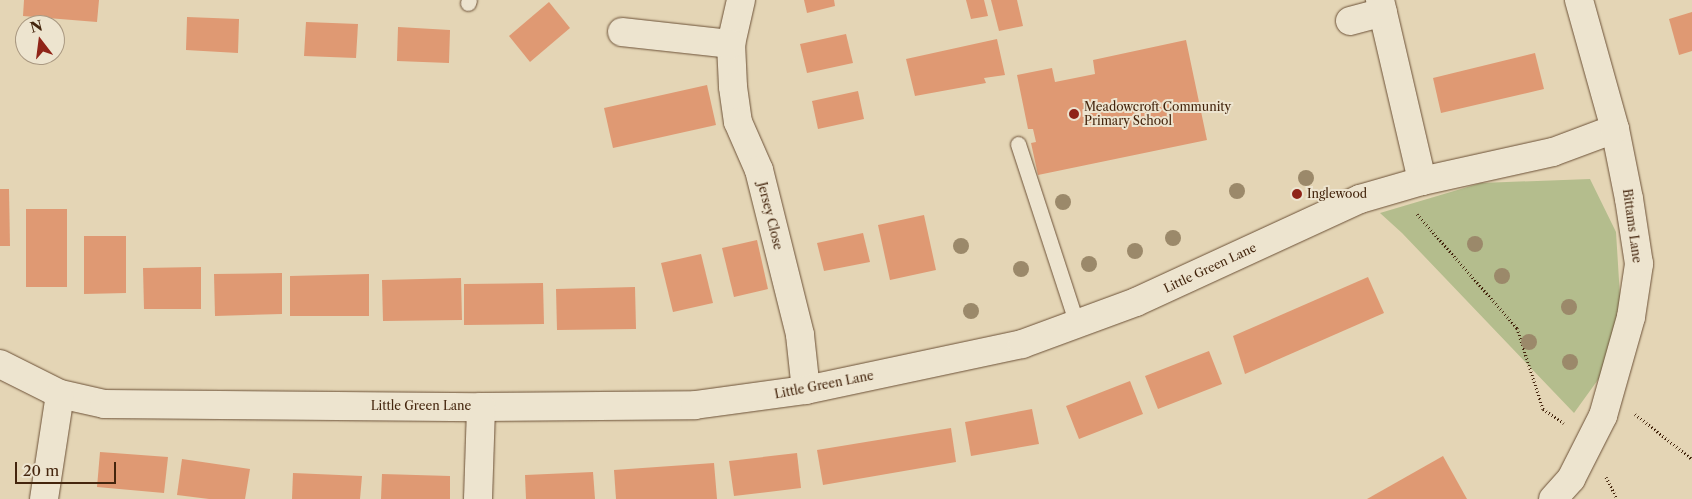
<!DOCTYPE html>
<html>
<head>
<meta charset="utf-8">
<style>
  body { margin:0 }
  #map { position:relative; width:1692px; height:499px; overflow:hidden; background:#e4d5b5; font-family:"Libre Caslon Text",serif }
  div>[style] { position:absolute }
  .green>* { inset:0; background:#b4bd8d }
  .building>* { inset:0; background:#df9973 }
  .path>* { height:3px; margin-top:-1.5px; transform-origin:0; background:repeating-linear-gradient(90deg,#44250d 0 1px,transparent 0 3.5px) }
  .roads { filter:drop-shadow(0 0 1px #6c5137) drop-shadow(0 0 1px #6c5137) }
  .service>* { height:15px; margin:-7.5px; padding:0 7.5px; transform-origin:7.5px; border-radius:7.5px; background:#ede4cf }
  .minor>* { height:28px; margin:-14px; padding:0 14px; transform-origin:14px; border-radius:14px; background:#ede4cf }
  .trees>* { width:16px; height:16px; margin:-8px; border-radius:50%; background:#9b896a }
  .dots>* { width:14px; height:14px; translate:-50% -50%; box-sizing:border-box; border:2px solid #ede4cf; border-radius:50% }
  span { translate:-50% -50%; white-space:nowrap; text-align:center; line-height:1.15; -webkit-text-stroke:4px #ede4cf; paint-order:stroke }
  .poi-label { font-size:12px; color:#44250d }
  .left { translate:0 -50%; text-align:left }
  .street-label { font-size:12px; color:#44250d }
  .north { position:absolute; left:15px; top:15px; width:50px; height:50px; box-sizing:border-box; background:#ede4cf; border:1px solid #a99881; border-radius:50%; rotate:345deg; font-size:14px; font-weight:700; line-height:20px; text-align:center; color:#44250d }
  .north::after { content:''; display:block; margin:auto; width:18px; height:22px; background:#8f2418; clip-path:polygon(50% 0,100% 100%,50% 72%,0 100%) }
  .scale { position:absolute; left:15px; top:462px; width:101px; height:22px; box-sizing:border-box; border:2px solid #44250d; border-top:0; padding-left:6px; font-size:15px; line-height:18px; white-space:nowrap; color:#44250d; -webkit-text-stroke:4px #ede4cf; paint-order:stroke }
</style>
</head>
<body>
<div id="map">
  <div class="green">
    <i style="clip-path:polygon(1590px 179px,1616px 232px,1623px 345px,1574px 413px,1402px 233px,1380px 213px,1481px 183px)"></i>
  </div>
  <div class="building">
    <i style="clip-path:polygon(24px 0,99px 0,97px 22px,23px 16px)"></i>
    <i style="clip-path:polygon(804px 0,834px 0,835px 6px,807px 13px)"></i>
    <i style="clip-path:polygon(966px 0,984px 0,988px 16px,971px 19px)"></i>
    <i style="clip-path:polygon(991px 0,1017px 0,1023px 26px,999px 31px)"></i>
    <i style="clip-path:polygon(549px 2px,570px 28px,530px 62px,509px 36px)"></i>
    <i style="clip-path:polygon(1692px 12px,1692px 51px,1679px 55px,1669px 19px)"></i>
    <i style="clip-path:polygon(187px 17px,239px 19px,238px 53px,186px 50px)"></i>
    <i style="clip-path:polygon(306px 22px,358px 24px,356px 58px,304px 56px)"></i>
    <i style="clip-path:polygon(398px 27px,450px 30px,449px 63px,397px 61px)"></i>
    <i style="clip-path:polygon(846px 34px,853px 63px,807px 73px,800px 44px)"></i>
    <i style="clip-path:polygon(997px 39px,1005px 75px,984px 78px,986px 83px,915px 96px,906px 59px)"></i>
    <i style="clip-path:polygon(1186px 40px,1207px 140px,1038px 175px,1031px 143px,1036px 142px,1033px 129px,1028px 129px,1017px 75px,1052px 68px,1055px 82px,1095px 74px,1093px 60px)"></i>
    <i style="clip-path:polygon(1535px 53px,1544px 89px,1441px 113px,1433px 78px)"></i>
    <i style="clip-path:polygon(707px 85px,716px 125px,613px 148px,604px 108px)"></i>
    <i style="clip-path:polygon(858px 91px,864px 119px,818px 129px,812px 101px)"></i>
    <i style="clip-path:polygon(0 189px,9px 189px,10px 246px,0 246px)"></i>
    <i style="clip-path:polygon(26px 209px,67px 209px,67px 287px,26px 287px)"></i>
    <i style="clip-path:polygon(924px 215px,936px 270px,890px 280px,878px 225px)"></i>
    <i style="clip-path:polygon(863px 233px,870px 262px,824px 271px,817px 243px)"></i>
    <i style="clip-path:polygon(84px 236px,126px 236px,126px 293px,84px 294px)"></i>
    <i style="clip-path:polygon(757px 240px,768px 289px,734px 297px,722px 248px)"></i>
    <i style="clip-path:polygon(701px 254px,713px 303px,673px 312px,661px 263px)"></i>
    <i style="clip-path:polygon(201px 267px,201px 309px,144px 309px,143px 268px)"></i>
    <i style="clip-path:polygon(282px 273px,282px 314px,215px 316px,214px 274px)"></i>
    <i style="clip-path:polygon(369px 274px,369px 316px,290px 316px,290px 276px)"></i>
    <i style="clip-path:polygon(1368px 277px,1384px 313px,1245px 374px,1233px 336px)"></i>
    <i style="clip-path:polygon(461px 278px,462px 320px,383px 321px,382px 280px)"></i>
    <i style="clip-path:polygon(543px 283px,544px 324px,464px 325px,464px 284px)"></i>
    <i style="clip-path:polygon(635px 287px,636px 329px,557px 330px,556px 289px)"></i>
    <i style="clip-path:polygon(1209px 351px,1222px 384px,1158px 409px,1145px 376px)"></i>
    <i style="clip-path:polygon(1130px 381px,1143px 414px,1079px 439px,1066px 406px)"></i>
    <i style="clip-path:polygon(1032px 409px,1039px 444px,971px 456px,965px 422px)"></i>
    <i style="clip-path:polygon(951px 428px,956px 462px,823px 485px,817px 450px)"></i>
    <i style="clip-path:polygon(100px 452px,168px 457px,164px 493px,97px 487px)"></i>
    <i style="clip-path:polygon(797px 453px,801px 488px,734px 496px,729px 461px)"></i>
    <i style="clip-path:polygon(1443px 456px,1467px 499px,1367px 499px)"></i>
    <i style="clip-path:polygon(182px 459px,250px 469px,245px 499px,209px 499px,177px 495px)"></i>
    <i style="clip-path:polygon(714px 463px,717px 499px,616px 499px,614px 470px)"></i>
    <i style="clip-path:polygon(593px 472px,595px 499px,526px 499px,525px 475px)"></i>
    <i style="clip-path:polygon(293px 473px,362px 476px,360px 499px,292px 499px)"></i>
    <i style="clip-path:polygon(382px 474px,450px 476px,450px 499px,381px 499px)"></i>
  </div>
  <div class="path">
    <i style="left:1417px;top:214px;width:152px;rotate:48.7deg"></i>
    <i style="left:1517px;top:328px;width:85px;rotate:72.2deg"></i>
    <i style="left:1543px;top:409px;width:25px;rotate:34deg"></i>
    <i style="left:1635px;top:414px;width:73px;rotate:38.3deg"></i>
    <i style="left:1606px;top:477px;width:25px;rotate:63deg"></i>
  </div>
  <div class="roads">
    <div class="service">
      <i style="left:468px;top:3px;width:3px;rotate:-72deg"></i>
      <i style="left:1018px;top:144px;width:189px;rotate:71.9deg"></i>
    </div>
    <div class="minor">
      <i style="left:741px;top:0;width:45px;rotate:102.8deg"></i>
      <i style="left:731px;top:44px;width:43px;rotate:87.3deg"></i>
      <i style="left:733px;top:87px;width:35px;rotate:82deg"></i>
      <i style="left:738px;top:122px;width:52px;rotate:66.4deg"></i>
      <i style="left:759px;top:170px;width:170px;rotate:76deg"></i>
      <i style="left:800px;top:335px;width:55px;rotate:83.8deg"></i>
      <i style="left:1380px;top:0;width:186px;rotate:76.9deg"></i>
      <i style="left:1350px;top:21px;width:34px;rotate:-15deg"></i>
      <i style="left:622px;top:32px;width:110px;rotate:6.3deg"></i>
      <i style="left:0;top:364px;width:67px;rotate:26.6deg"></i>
      <i style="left:60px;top:394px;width:45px;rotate:12.8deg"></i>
      <i style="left:104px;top:404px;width:377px;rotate:0.5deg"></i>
      <i style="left:481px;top:407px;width:214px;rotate:-0.5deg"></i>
      <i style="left:695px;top:405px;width:112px;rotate:-7.7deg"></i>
      <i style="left:806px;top:390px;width:221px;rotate:-12deg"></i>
      <i style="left:1022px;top:344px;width:121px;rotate:-20.2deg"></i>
      <i style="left:1136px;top:302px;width:247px;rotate:-24.7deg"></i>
      <i style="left:1360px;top:199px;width:65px;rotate:-16.2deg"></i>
      <i style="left:1422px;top:181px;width:134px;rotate:-12.5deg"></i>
      <i style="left:1553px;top:152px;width:66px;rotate:-20.4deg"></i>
      <i style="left:44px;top:499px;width:106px;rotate:-81.3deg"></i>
      <i style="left:478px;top:499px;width:92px;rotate:-88.1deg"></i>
      <i style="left:1553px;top:499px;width:27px;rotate:-48deg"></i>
      <i style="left:1571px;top:479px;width:71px;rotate:-63.1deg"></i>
      <i style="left:1603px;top:416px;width:103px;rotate:-74.2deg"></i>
      <i style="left:1631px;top:317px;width:54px;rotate:-81.4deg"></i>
      <i style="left:1639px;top:264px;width:66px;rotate:-98.7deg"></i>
      <i style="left:1629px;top:199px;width:71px;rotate:-101.3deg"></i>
      <i style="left:1615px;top:129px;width:134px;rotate:-105.6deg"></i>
    </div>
  </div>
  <div class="trees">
    <i style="left:1306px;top:178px"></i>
    <i style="left:1237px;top:191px"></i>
    <i style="left:1063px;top:202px"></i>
    <i style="left:1173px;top:238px"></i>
    <i style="left:1475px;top:244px"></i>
    <i style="left:961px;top:246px"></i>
    <i style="left:1135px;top:251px"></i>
    <i style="left:1089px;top:264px"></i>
    <i style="left:1021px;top:269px"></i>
    <i style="left:1502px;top:276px"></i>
    <i style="left:1569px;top:307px"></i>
    <i style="left:971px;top:311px"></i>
    <i style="left:1529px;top:342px"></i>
    <i style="left:1570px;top:362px"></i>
  </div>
  <div class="dots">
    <i style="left:1074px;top:114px;background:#8f2418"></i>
    <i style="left:1297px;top:194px;background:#8f2418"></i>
  </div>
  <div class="poi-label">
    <span class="left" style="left:1084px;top:114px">Meadowcroft Community<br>Primary School</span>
    <span class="left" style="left:1307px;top:194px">Inglewood</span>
  </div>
  <div class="street-label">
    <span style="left:770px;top:216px;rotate:76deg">Jersey Close</span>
    <span style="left:1632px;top:226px;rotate:82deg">Bittams Lane</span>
    <span style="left:1210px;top:268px;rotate:-25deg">Little Green Lane</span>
    <span style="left:824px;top:385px;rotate:-11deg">Little Green Lane</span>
    <span style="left:421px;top:406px">Little Green Lane</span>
  </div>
  <div class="north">N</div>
  <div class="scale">20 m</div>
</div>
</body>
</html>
